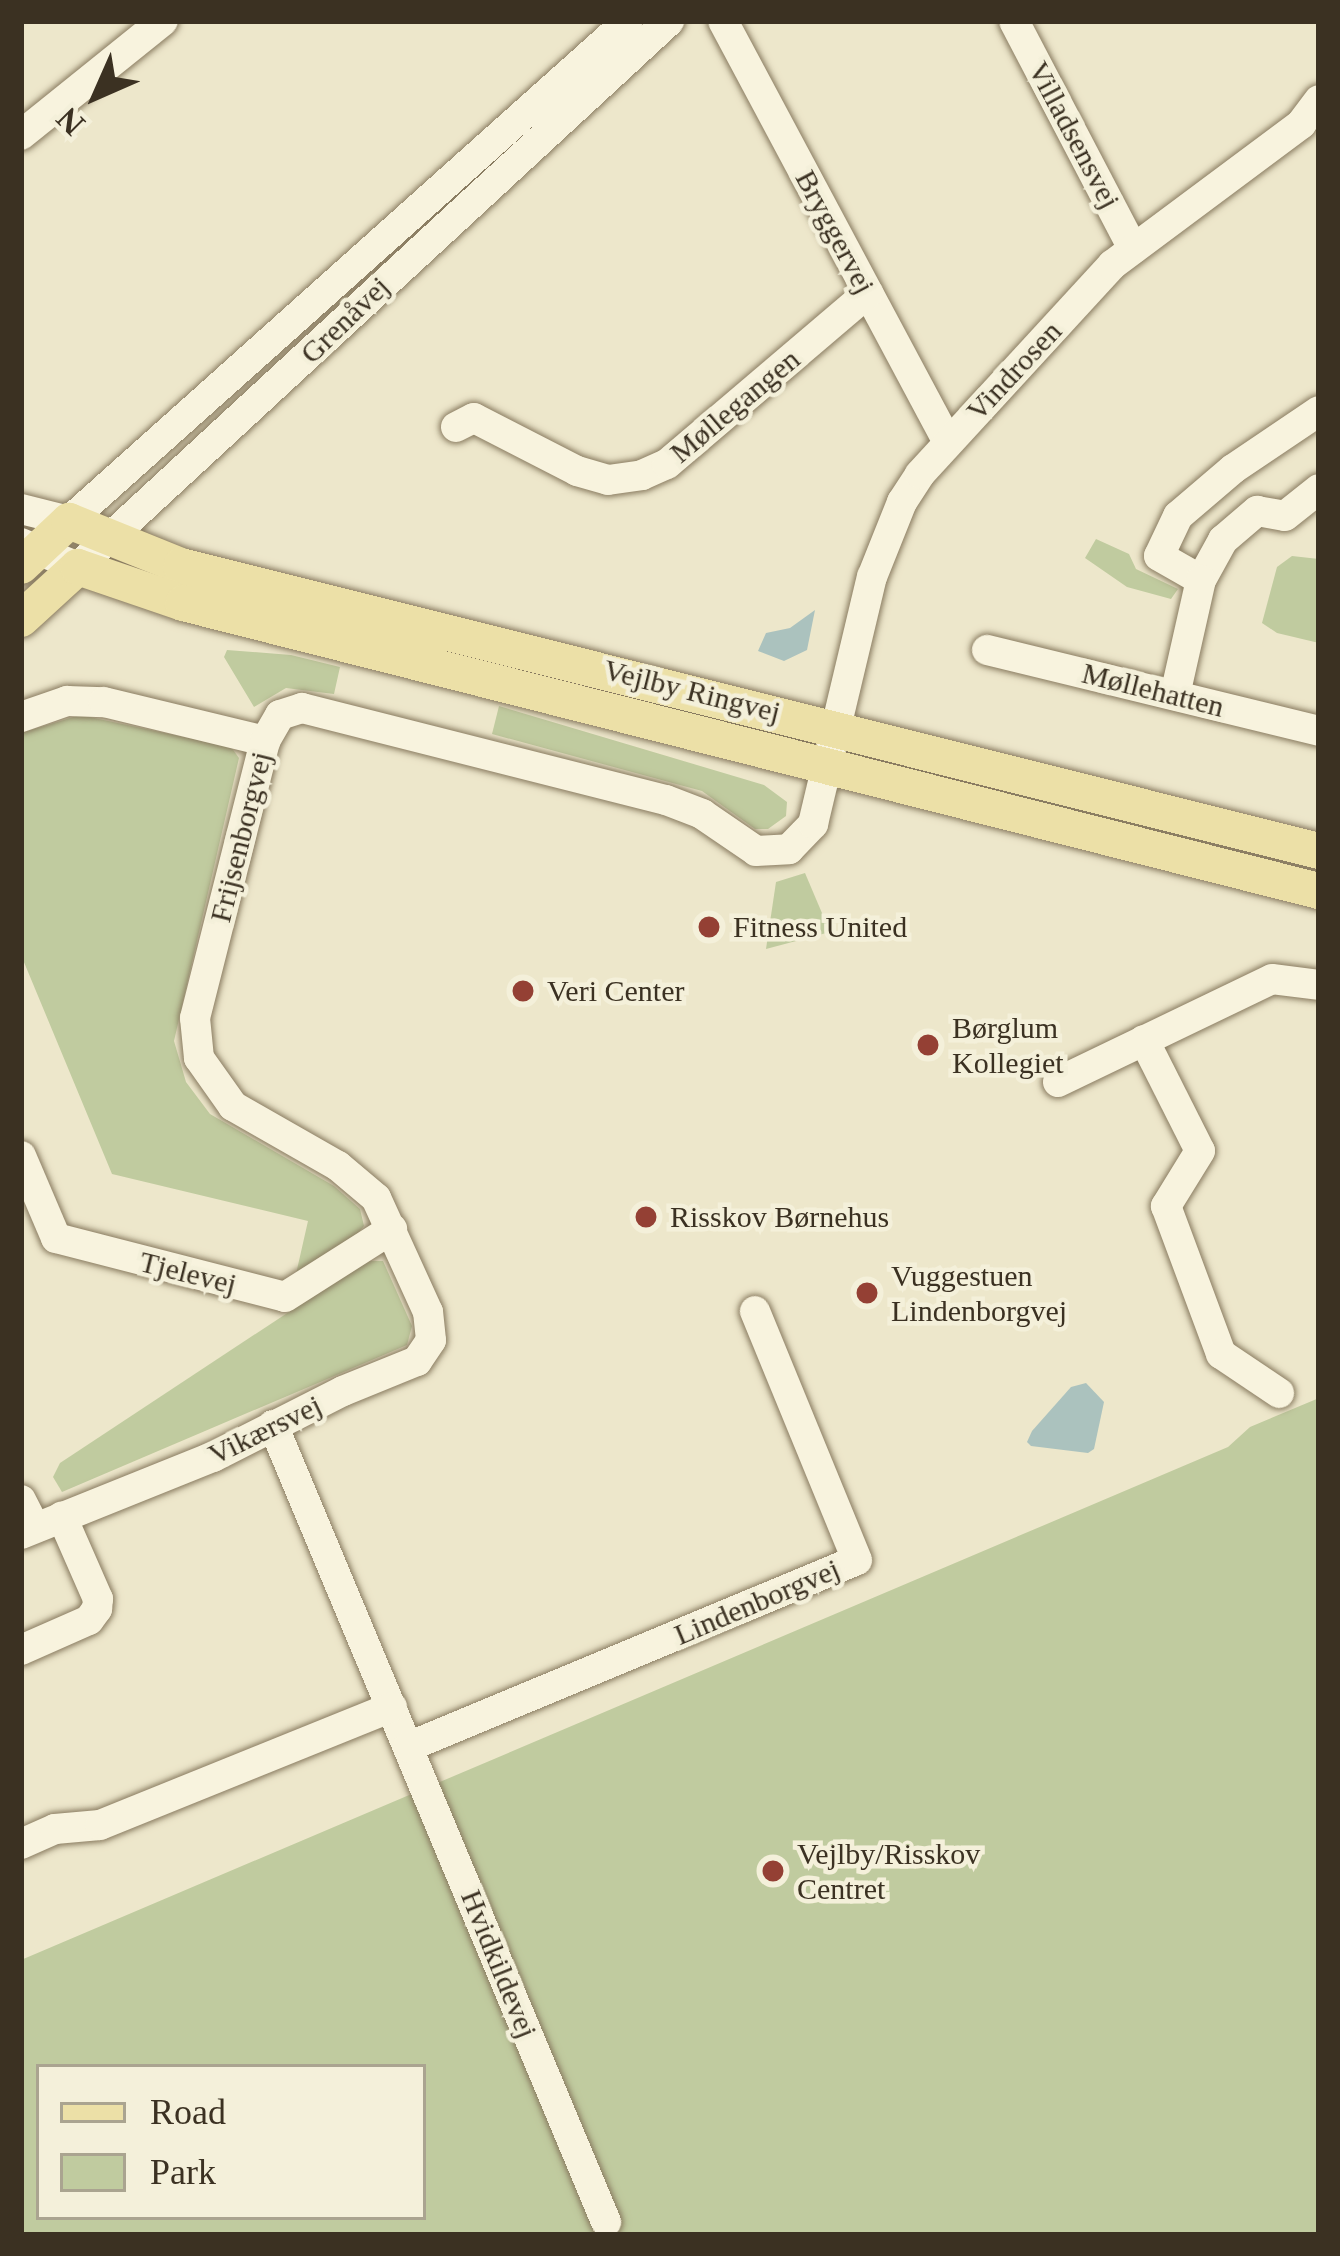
<!DOCTYPE html>
<html>
<head>
<meta charset="utf-8">
<style>
  body { margin:0 }
  #map { position:relative; width:1340px; height:2256px; overflow:hidden; background:#ede7cb; font-family:"Times New Roman",serif }
  div>[style] { position:absolute }
  .green>* { inset:0; background:#c0cb9f }
  .water>* { inset:0; background:#abc2be }
  .roads { filter:drop-shadow(0 0 3px #897b60) drop-shadow(0 0 3px #897b60) }
  .minor>* { height:30px; margin:-15px; padding:0 15px; transform-origin:15px; border-radius:15px; background:#f8f3de }
  .major>* { height:36px; margin:-18px; padding:0 18px; transform-origin:18px; border-radius:18px; background:#ece0a7 }
  .dots>* { width:33px; height:33px; translate:-50% -50%; box-sizing:border-box; border:6px solid #f4f0da; border-radius:50% }
  span { translate:-50% -50%; white-space:nowrap; text-align:center; line-height:1.15; -webkit-text-stroke:9px #f4f0da; paint-order:stroke }
  .street-label { font-size:30px; color:#3b3122 }
  .poi-label { font-size:30px; color:#3b3122 }
  .left { translate:0 -50%; text-align:left }
  .frame { position:absolute; inset:0; border:24px solid #3b3122; pointer-events:none }
  .legend { position:absolute; left:36px; top:2064px; width:390px; height:156px; box-sizing:border-box; background:#f4f0da; border:3px solid #aaa490; margin:0; padding:15px 21px; list-style:none; font-size:36px; color:#3b3122 }
  .legend li { display:flex; align-items:center; gap:24px; height:60px }
  .legend b { width:60px; border:3px solid #aaa490 }
  .north { position:absolute; left:36px; top:36px; width:120px; height:120px; -webkit-text-stroke:9px #f4f0da; paint-order:stroke; rotate:225deg; font-size:33px; font-weight:700; line-height:48px; text-align:center; color:#3b3122 }
  .north::after { content:''; display:block; margin:auto; width:42px; height:54px; background:#3b3122; clip-path:polygon(50% 0,100% 100%,50% 72%,0 100%) }
</style>
</head>
<body>
<div id="map">
  <div class="green">
    <i style="clip-path:polygon(1096px 539px,1129px 554px,1136px 569px,1178px 589px,1171px 599px,1127px 587px,1085px 558px)"></i>
    <i style="clip-path:polygon(1292px 556px,1319px 559px,1319px 643px,1277px 633px,1262px 623px,1277px 567px)"></i>
    <i style="clip-path:polygon(227px 650px,291px 655px,340px 667px,334px 694px,286px 688px,254px 707px,224px 657px)"></i>
    <i style="clip-path:polygon(499px 706px,764px 785px,787px 802px,786px 816px,768px 829px,755px 829px,702px 791px,492px 734px)"></i>
    <i style="clip-path:polygon(80px 715px,231px 747px,239px 758px,174px 1041px,186px 1082px,210px 1114px,334px 1186px,360px 1209px,364px 1226px,358px 1233px,296px 1274px,308px 1221px,112px 1174px,21px 955px,21px 733px)"></i>
    <i style="clip-path:polygon(805px 873px,830px 932px,766px 949px,776px 882px)"></i>
    <i style="clip-path:polygon(366px 1261px,383px 1261px,412px 1326px,407px 1345px,62px 1492px,53px 1477px,60px 1463px)"></i>
    <i style="clip-path:polygon(evenodd,1319px 1398px,1319px 2235px,21px 2235px,21px 1960px,1228px 1447px,1250px 1427px,1319px 1398px,39px 2067px,423px 2067px,423px 2217px,39px 2217px,39px 2067px)"></i>
  </div>
  <div class="water">
    <i style="clip-path:polygon(815px 610px,807px 650px,784px 661px,758px 651px,766px 633px,790px 628px)"></i>
    <i style="clip-path:polygon(1086px 1383px,1104px 1402px,1094px 1449px,1088px 1453px,1031px 1446px,1027px 1442px,1032px 1431px,1071px 1387px)"></i>
  </div>
  <div class="roads">
    <div class="minor">
      <i style="left:723px;top:21px;width:477px;rotate:61.9deg"></i>
      <i style="left:1014px;top:21px;width:257px;rotate:62.4deg"></i>
      <i style="left:21px;top:135px;width:182px;rotate:-38.8deg"></i>
      <i style="left:1319px;top:411px;width:104px;rotate:146deg"></i>
      <i style="left:1233px;top:469px;width:72px;rotate:139.5deg"></i>
      <i style="left:1178px;top:516px;width:44px;rotate:115.4deg"></i>
      <i style="left:1159px;top:556px;width:48px;rotate:29.7deg"></i>
      <i style="left:1201px;top:580px;width:46px;rotate:-61.2deg"></i>
      <i style="left:1223px;top:540px;width:45px;rotate:-40.5deg"></i>
      <i style="left:1257px;top:511px;width:28px;rotate:10deg"></i>
      <i style="left:1285px;top:516px;width:43px;rotate:-38.5deg"></i>
      <i style="left:456px;top:427px;width:20px;rotate:-27deg"></i>
      <i style="left:474px;top:418px;width:116px;rotate:27.2deg"></i>
      <i style="left:577px;top:471px;width:32px;rotate:16deg"></i>
      <i style="left:608px;top:480px;width:34px;rotate:-8deg"></i>
      <i style="left:642px;top:475px;width:27px;rotate:-24deg"></i>
      <i style="left:667px;top:464px;width:264px;rotate:-40.4deg"></i>
      <i style="left:21px;top:509px;width:49px;rotate:14deg"></i>
      <i style="left:69px;top:521px;width:750px;rotate:-41.81deg"></i>
      <i style="left:21px;top:543px;width:62px;rotate:22.8deg"></i>
      <i style="left:78px;top:567px;width:805px;rotate:-42.73deg"></i>
      <i style="left:987px;top:650px;width:342px;rotate:13.7deg"></i>
      <i style="left:1175px;top:695px;width:118px;rotate:-77.3deg"></i>
      <i style="left:21px;top:717px;width:49px;rotate:-19.2deg"></i>
      <i style="left:67px;top:701px;width:37px;rotate:2deg"></i>
      <i style="left:104px;top:702px;width:166px;rotate:13.6deg"></i>
      <i style="left:1144px;top:1040px;width:124px;rotate:63.2deg"></i>
      <i style="left:1200px;top:1151px;width:65px;rotate:121.7deg"></i>
      <i style="left:1166px;top:1206px;width:158px;rotate:69.6deg"></i>
      <i style="left:1221px;top:1354px;width:70px;rotate:33.9deg"></i>
      <i style="left:1058px;top:1082px;width:237px;rotate:-25.7deg"></i>
      <i style="left:1272px;top:979px;width:47px;rotate:7.3deg"></i>
      <i style="left:21px;top:1156px;width:89px;rotate:66.9deg"></i>
      <i style="left:56px;top:1238px;width:236px;rotate:14.4deg"></i>
      <i style="left:285px;top:1297px;width:127px;rotate:-32.4deg"></i>
      <i style="left:273px;top:1425px;width:864px;rotate:67.32deg"></i>
      <i style="left:21px;top:1500px;width:31px;rotate:63deg"></i>
      <i style="left:21px;top:1534px;width:207px;rotate:-21.9deg"></i>
      <i style="left:213px;top:1457px;width:146px;rotate:-26.9deg"></i>
      <i style="left:343px;top:1391px;width:80px;rotate:-22.1deg"></i>
      <i style="left:417px;top:1361px;width:25px;rotate:-56deg"></i>
      <i style="left:431px;top:1340px;width:28px;rotate:-96deg"></i>
      <i style="left:428px;top:1312px;width:125px;rotate:-114.5deg"></i>
      <i style="left:376px;top:1198px;width:50px;rotate:-139.9deg"></i>
      <i style="left:338px;top:1166px;width:121px;rotate:-150.3deg"></i>
      <i style="left:233px;top:1106px;width:59px;rotate:-125.3deg"></i>
      <i style="left:199px;top:1058px;width:40px;rotate:-95.7deg"></i>
      <i style="left:195px;top:1018px;width:286px;rotate:-75.8deg"></i>
      <i style="left:265px;top:741px;width:30px;rotate:-60deg"></i>
      <i style="left:280px;top:715px;width:23px;rotate:-18deg"></i>
      <i style="left:302px;top:708px;width:375px;rotate:14.2deg"></i>
      <i style="left:666px;top:800px;width:39px;rotate:21deg"></i>
      <i style="left:702px;top:814px;width:65px;rotate:34.4deg"></i>
      <i style="left:756px;top:851px;width:33px;rotate:-3deg"></i>
      <i style="left:789px;top:849px;width:35px;rotate:-46deg"></i>
      <i style="left:813px;top:824px;width:254px;rotate:-76.6deg"></i>
      <i style="left:872px;top:577px;width:81px;rotate:-68.2deg"></i>
      <i style="left:902px;top:502px;width:33px;rotate:-57deg"></i>
      <i style="left:920px;top:474px;width:284px;rotate:-47.4deg"></i>
      <i style="left:1112px;top:265px;width:236px;rotate:-36.7deg"></i>
      <i style="left:1301px;top:124px;width:30px;rotate:-53deg"></i>
      <i style="left:21px;top:1650px;width:74px;rotate:-23.8deg"></i>
      <i style="left:89px;top:1620px;width:14px;rotate:-54deg"></i>
      <i style="left:97px;top:1609px;width:10px;rotate:-84deg"></i>
      <i style="left:98px;top:1599px;width:90px;rotate:-113.7deg"></i>
      <i style="left:408px;top:1747px;width:486px;rotate:-22.6deg"></i>
      <i style="left:857px;top:1560px;width:269px;rotate:-112.3deg"></i>
      <i style="left:21px;top:1844px;width:37px;rotate:-24deg"></i>
      <i style="left:55px;top:1829px;width:45px;rotate:-5.1deg"></i>
      <i style="left:100px;top:1825px;width:315px;rotate:-22deg"></i>
    </div>
    <div class="major">
      <i style="left:21px;top:566px;width:66px;rotate:-43.2deg"></i>
      <i style="left:69px;top:521px;width:121px;rotate:21.9deg"></i>
      <i style="left:181px;top:566px;width:1173px;rotate:14.06deg"></i>
      <i style="left:21px;top:619px;width:77px;rotate:-42.4deg"></i>
      <i style="left:78px;top:567px;width:111px;rotate:18.9deg"></i>
      <i style="left:183px;top:603px;width:1172px;rotate:14.23deg"></i>
    </div>
  </div>
  <div class="dots">
    <i style="left:709px;top:927px;background:#944034"></i>
    <i style="left:523px;top:991px;background:#944034"></i>
    <i style="left:928px;top:1045px;background:#944034"></i>
    <i style="left:646px;top:1217px;background:#944034"></i>
    <i style="left:867px;top:1293px;background:#944034"></i>
    <i style="left:773px;top:1871px;background:#944034"></i>
  </div>
  <div class="street-label">
    <span style="left:1074px;top:135px;rotate:62deg">Villadsensvej</span>
    <span style="left:835px;top:232px;rotate:62deg">Bryggervej</span>
    <span style="left:345px;top:320px;rotate:-44deg">Grenåvej</span>
    <span style="left:1014px;top:371px;rotate:-47deg">Vindrosen</span>
    <span style="left:735px;top:406px;rotate:-40deg">Møllegangen</span>
    <span style="left:1153px;top:690px;rotate:14deg">Møllehatten</span>
    <span style="left:692px;top:691px;rotate:14deg">Vejlby Ringvej</span>
    <span style="left:241px;top:837px;rotate:-76deg">Frijsenborgvej</span>
    <span style="left:188px;top:1273px;rotate:14deg">Tjelevej</span>
    <span style="left:265px;top:1430px;rotate:-26deg">Vikærsvej</span>
    <span style="left:757px;top:1602px;rotate:-23deg">Lindenborgvej</span>
    <span style="left:499px;top:1964px;rotate:68deg">Hvidkildevej</span>
  </div>
  <div class="poi-label">
    <span class="left" style="left:733px;top:927px">Fitness United</span>
    <span class="left" style="left:547px;top:991px">Veri Center</span>
    <span class="left" style="left:952px;top:1045px">Børglum<br>Kollegiet</span>
    <span class="left" style="left:670px;top:1217px">Risskov Børnehus</span>
    <span class="left" style="left:891px;top:1293px">Vuggestuen<br>Lindenborgvej</span>
    <span class="left" style="left:797px;top:1871px">Vejlby/Risskov<br>Centret</span>
  </div>
  <div class="frame"></div>
  <ul class="legend">
  <li><b style="height:15px;background:#ece0a7"></b>Road</li>
  <li><b style="height:33px;background:#c0cb9f"></b>Park</li>
  </ul>
  <div class="north">N</div>
</div>
</body>
</html>
